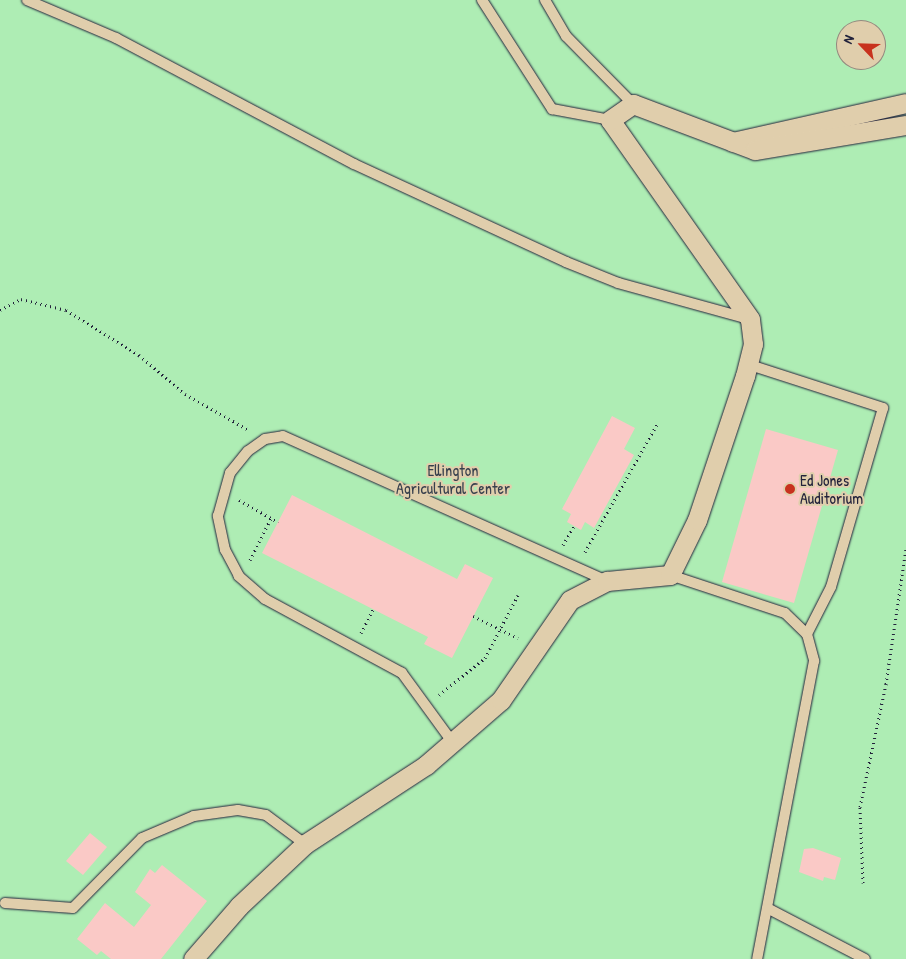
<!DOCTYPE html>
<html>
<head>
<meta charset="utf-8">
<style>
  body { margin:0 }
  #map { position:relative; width:906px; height:959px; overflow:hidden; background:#e0ceac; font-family:"Patrick Hand",sans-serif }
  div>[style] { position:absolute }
  .green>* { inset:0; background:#aeedb4 }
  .building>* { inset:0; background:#fac9c6 }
  .path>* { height:3px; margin-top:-1.5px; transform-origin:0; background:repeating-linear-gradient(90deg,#22223b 0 1px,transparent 0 5px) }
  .roads { filter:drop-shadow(0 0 1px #22223b) drop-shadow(0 0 1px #22223b) }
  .service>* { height:10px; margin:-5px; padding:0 5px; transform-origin:5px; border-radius:5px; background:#e0ceac }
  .minor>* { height:19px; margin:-9.5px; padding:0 9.5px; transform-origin:9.5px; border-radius:9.5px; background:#e0ceac }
  .dots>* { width:14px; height:14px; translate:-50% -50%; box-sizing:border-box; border:2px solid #e0ceac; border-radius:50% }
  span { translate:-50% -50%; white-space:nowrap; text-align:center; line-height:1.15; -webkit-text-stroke:4px #e0ceac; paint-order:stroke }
  .park-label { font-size:16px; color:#37404d }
  .poi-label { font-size:16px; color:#22223b }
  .left { translate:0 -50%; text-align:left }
  .north { position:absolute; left:836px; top:20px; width:50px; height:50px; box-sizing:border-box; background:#e0ceac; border:1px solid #94897f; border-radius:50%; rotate:294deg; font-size:14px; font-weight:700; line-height:20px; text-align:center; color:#22223b }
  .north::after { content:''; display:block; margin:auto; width:18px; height:22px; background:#c8321e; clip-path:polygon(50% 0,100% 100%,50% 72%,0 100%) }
</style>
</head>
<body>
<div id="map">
  <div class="green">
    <i style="clip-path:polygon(evenodd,0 0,906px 0,906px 959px,0 959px,0 0,846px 30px,876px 30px,876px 60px,846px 60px,846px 30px)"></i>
  </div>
  <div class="building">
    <i style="clip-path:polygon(612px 416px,635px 428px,624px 449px,634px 455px,594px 528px,585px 522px,581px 530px,567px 522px,571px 514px,562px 509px)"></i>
    <i style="clip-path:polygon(766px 429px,838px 450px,794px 603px,722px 582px)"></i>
    <i style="clip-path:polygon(292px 495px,457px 579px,465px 564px,493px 578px,452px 658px,424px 644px,428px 637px,262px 553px)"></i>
    <i style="clip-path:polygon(90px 833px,107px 847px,83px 875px,66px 861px)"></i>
    <i style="clip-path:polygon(813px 848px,841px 858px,835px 880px,824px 877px,823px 881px,799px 872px,804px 849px)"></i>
    <i style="clip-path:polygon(162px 865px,207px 901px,161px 959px,111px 959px,101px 951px,97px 955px,77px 939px,105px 903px,134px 927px,151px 905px,135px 892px,150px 869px,155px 873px)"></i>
  </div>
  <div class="path">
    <i style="left:0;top:310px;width:24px;rotate:-28deg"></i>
    <i style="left:21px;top:299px;width:46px;rotate:13.7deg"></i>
    <i style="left:66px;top:310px;width:86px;rotate:31.7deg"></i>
    <i style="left:139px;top:355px;width:60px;rotate:40.3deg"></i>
    <i style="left:185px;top:394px;width:73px;rotate:29.4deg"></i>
    <i style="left:239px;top:500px;width:45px;rotate:29.4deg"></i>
    <i style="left:563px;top:545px;width:22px;rotate:-60deg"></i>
    <i style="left:585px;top:552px;width:147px;rotate:-60.6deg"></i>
    <i style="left:250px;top:560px;width:47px;rotate:-63.4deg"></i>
    <i style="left:473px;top:616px;width:50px;rotate:26.1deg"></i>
    <i style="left:361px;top:633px;width:27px;rotate:-63deg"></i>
    <i style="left:439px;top:695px;width:59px;rotate:-38.8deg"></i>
    <i style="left:485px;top:658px;width:71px;rotate:-62.4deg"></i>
    <i style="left:863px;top:883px;width:76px;rotate:-92.3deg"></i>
    <i style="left:860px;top:807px;width:126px;rotate:-78.1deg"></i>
    <i style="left:886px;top:684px;width:137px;rotate:-81.6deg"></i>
  </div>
  <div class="roads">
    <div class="service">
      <i style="left:27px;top:0;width:97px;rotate:23.1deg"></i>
      <i style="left:116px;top:38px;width:269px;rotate:27.9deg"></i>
      <i style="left:354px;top:164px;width:234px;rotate:24.8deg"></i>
      <i style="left:566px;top:262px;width:56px;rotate:22deg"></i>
      <i style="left:618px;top:283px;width:136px;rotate:15.4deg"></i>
      <i style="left:482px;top:0;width:130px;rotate:57.3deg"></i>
      <i style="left:552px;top:109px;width:59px;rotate:10.7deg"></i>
      <i style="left:545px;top:0;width:42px;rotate:59.7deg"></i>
      <i style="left:566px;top:36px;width:95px;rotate:45.4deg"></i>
      <i style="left:747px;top:364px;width:143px;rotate:17.9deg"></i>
      <i style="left:883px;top:408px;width:186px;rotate:106.2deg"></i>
      <i style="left:831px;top:587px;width:53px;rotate:117.1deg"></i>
      <i style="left:670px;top:575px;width:121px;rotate:18.3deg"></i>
      <i style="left:785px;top:613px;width:30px;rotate:44deg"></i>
      <i style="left:807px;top:634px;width:28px;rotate:75deg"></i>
      <i style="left:814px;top:661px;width:303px;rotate:100.8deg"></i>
      <i style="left:453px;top:743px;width:87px;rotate:-126.1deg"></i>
      <i style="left:402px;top:673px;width:156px;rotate:-151.6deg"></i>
      <i style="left:265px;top:599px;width:35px;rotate:-139deg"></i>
      <i style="left:239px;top:576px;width:30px;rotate:-118deg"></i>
      <i style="left:225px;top:550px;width:35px;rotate:-102deg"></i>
      <i style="left:218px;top:516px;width:45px;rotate:-74.4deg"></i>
      <i style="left:230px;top:473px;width:28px;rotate:-51deg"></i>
      <i style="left:248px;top:451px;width:21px;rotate:-35deg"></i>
      <i style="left:265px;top:439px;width:18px;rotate:-9deg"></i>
      <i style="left:283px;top:436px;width:355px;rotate:24.1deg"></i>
      <i style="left:5px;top:903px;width:68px;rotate:4.2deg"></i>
      <i style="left:73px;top:908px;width:98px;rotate:-45.4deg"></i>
      <i style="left:142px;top:838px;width:56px;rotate:-22.9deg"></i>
      <i style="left:194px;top:816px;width:44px;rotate:-7.8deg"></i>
      <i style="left:238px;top:810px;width:28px;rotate:10deg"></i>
      <i style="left:266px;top:815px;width:49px;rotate:36.6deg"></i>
      <i style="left:769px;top:909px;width:108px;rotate:27.5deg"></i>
    </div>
    <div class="minor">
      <i style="left:733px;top:142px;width:177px;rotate:-12.7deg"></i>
      <i style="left:193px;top:959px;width:70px;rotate:-49deg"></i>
      <i style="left:239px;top:906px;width:91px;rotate:-43.2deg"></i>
      <i style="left:305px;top:844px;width:145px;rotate:-33.1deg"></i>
      <i style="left:426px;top:765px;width:99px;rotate:-40.9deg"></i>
      <i style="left:501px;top:700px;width:121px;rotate:-55.4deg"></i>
      <i style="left:570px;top:600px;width:42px;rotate:-27.2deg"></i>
      <i style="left:607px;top:581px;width:63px;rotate:-5.4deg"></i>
      <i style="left:670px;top:575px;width:61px;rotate:-63.9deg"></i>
      <i style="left:697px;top:520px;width:152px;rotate:-71.6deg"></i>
      <i style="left:745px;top:376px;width:33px;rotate:-76deg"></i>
      <i style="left:753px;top:344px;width:25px;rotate:-97deg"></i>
      <i style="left:750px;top:319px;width:243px;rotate:-125.1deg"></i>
      <i style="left:610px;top:120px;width:28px;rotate:-35deg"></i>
      <i style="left:633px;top:104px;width:130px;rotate:20.7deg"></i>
      <i style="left:755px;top:150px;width:153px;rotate:-9.4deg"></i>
    </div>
  </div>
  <div class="dots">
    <i style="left:790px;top:489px;background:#c8321e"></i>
  </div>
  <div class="park-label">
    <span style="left:453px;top:479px">Ellington<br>Agricultural Center</span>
  </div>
  <div class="poi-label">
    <span class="left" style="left:800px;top:489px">Ed Jones<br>Auditorium</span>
  </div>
  <div class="north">N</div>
</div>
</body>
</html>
